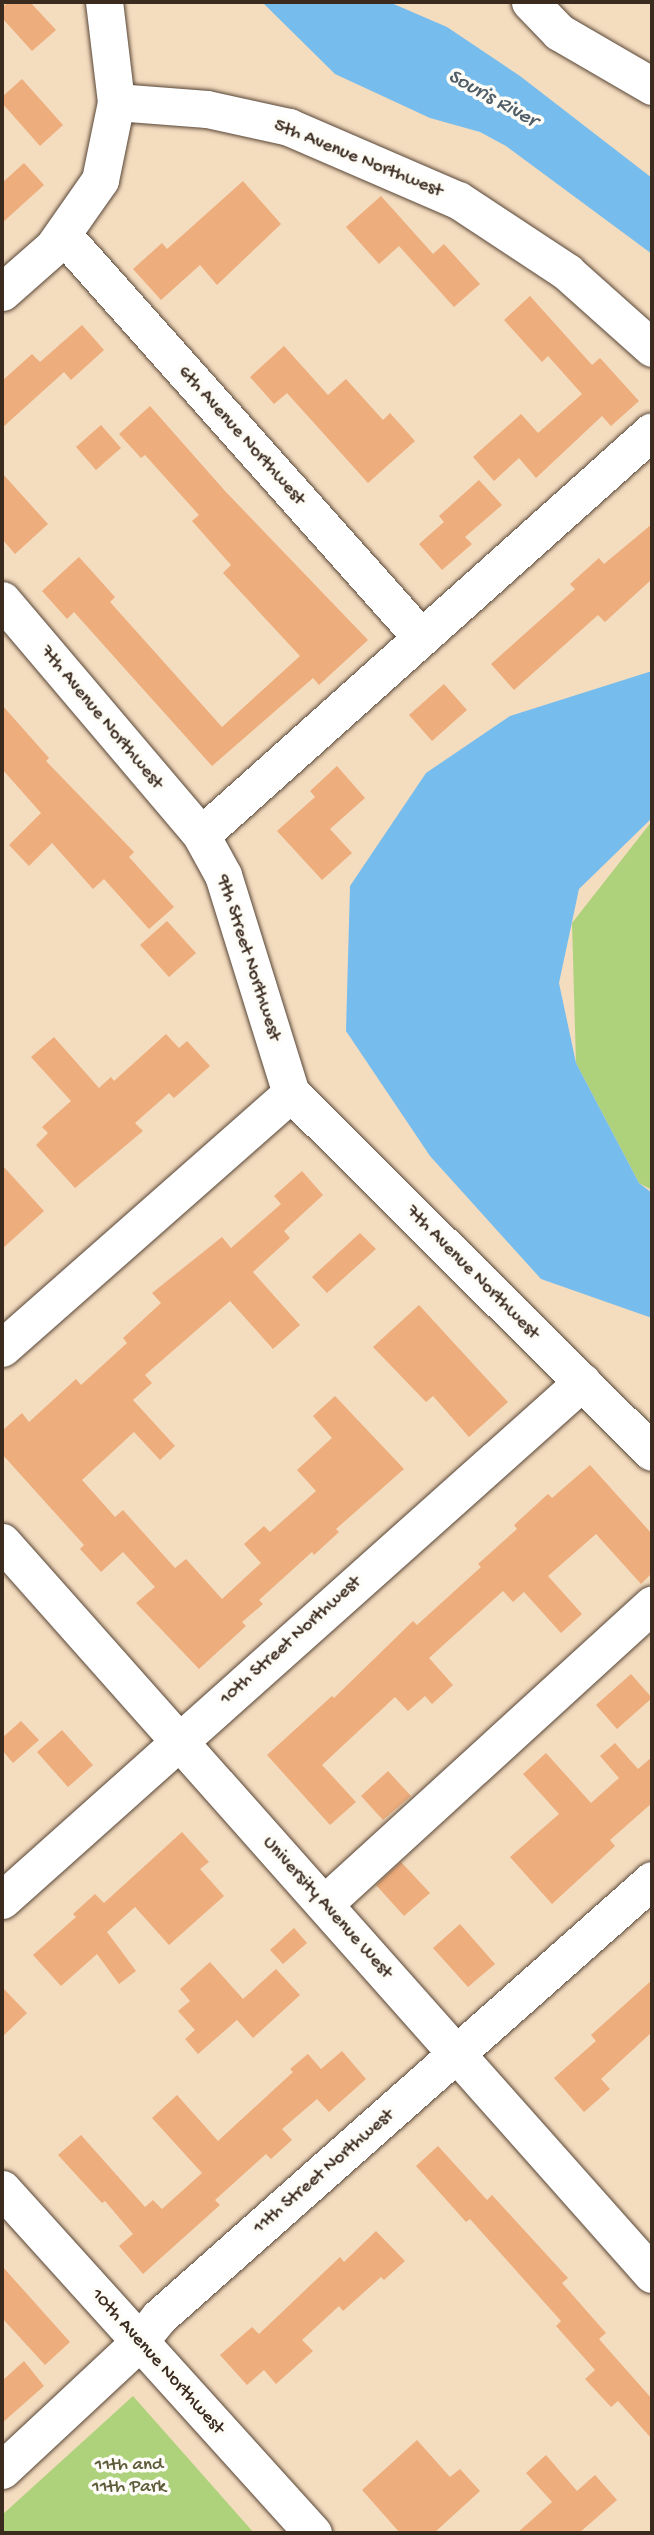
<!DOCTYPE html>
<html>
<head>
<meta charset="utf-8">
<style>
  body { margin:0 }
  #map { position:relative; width:654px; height:2535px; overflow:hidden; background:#f4dcbf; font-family:"Gochi Hand",sans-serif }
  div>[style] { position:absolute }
  .green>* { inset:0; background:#aed27c }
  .water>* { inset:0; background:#76bdee }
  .building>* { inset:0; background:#edad7d }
  .roads { filter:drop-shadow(0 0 2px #574536) drop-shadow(0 0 2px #574536) }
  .minor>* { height:37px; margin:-18.5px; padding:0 18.5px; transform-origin:18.5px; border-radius:18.5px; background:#fff }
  span { translate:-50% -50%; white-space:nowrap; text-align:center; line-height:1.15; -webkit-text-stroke:7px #fdfcf7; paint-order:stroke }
  .street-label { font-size:19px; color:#3b2a1e }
  .park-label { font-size:19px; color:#5e5c3a }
  .water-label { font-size:21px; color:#505d67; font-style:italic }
  .frame { position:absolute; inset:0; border:4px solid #3b2a1e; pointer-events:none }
</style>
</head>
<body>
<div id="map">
  <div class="green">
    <i style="clip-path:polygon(652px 821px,652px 1190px,639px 1183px,576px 1063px,572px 923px)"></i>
    <i style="clip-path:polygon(133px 2396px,254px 2533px,2px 2533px,2px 2515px)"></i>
  </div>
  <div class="water">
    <i style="clip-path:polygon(262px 2px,389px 2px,447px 27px,520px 76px,652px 178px,652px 254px,506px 146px,480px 132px,430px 118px,335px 74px)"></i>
    <i style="clip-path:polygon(652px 671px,652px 818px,579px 889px,559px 983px,576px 1063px,639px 1183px,652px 1193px,652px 1318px,541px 1279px,430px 1156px,346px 1031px,350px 886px,426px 773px,510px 716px)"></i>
  </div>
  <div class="building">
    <i style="clip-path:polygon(8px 2px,30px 2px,56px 30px,32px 51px,2px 18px,2px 8px)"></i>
    <i style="clip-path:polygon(22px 79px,63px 125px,40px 146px,2px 103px,2px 97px)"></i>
    <i style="clip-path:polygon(24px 163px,44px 185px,2px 223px,2px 183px)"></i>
    <i style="clip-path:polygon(243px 181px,281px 224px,217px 285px,200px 265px,161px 300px,133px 269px,162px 243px,167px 249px)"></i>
    <i style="clip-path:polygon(381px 196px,433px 254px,444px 244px,480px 284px,454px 307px,399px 246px,379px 264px,346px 227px)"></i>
    <i style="clip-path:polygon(530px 296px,592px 365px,600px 358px,639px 401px,611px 426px,602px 416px,536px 478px,519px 458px,494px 481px,473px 457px,521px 414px,538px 433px,582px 394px,548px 356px,542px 362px,504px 320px)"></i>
    <i style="clip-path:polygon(82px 325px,104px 350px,71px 380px,64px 372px,2px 428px,2px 381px,32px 354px,40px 362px)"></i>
    <i style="clip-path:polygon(284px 346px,328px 395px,346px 379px,383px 420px,390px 413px,415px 441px,368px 483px,287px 393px,274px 404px,250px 377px)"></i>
    <i style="clip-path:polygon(150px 406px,225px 491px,368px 640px,319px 685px,313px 678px,212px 766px,74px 612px,67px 619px,42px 591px,79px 557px,115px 597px,110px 602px,222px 727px,300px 656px,223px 573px,231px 565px,192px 521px,199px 515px,145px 455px,141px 458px,119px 434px)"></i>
    <i style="clip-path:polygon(101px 425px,121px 448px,96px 470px,76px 447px)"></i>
    <i style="clip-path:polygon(2px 473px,48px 524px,15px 554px,2px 539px)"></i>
    <i style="clip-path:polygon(479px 480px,502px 505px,465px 537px,472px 544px,442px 570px,419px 544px,444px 522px,439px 516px)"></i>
    <i style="clip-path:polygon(652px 524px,652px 579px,605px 622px,598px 615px,514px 690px,491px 664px,575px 589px,570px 584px,599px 558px,604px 564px)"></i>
    <i style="clip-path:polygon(444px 684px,467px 710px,432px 741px,409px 715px)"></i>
    <i style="clip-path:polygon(2px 705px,49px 758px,46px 761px,134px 852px,129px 857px,174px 907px,149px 929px,104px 879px,93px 889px,52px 843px,29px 866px,9px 845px,41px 813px,2px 769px)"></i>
    <i style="clip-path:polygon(337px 766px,365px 798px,330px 829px,352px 853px,322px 880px,277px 831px,315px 797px,310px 791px)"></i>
    <i style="clip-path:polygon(167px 921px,196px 953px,169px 977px,140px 945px)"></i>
    <i style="clip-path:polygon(166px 1034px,179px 1048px,187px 1041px,210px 1066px,174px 1098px,169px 1093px,135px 1123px,143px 1131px,75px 1188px,36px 1145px,48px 1133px,42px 1127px,71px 1101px,31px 1057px,54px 1037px,99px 1088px,111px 1077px,114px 1081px)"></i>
    <i style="clip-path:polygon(2px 1165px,44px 1211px,2px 1249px)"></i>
    <i style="clip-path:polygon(302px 1171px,323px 1195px,284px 1231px,290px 1238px,253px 1272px,300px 1325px,273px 1349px,230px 1301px,145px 1375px,152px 1383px,133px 1400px,175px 1446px,160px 1460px,134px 1432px,82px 1480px,115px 1517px,123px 1510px,175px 1568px,186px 1559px,222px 1599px,261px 1563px,244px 1544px,264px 1526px,270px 1532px,316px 1491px,297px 1470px,332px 1438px,313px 1416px,335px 1396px,404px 1469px,336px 1529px,339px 1532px,314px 1555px,312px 1552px,259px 1600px,263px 1604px,242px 1622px,246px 1626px,199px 1669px,136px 1603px,155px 1587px,123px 1552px,101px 1572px,80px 1549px,84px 1545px,2px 1454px,2px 1431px,22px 1413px,29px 1422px,76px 1379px,81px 1385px,127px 1343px,123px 1338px,161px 1303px,152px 1293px,222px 1237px,231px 1248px,281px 1204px,274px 1196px)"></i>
    <i style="clip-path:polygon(360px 1233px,376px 1249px,327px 1293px,312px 1277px)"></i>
    <i style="clip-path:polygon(419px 1305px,508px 1402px,469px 1437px,433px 1396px,426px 1402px,373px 1347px)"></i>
    <i style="clip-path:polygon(590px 1465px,652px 1534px,652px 1573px,641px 1584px,596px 1534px,548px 1576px,582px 1614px,561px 1633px,524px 1592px,513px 1602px,503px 1591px,429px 1658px,453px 1685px,432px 1704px,425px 1696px,408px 1711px,395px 1697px,322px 1765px,356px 1802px,330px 1825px,267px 1755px,332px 1696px,334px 1698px,413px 1621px,417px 1625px,481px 1567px,478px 1564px,517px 1529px,514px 1525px,548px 1494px,552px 1498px)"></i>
    <i style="clip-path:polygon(631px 1674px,652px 1698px,617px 1729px,596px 1705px)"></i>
    <i style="clip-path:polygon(21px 1721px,39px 1740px,13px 1763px,2px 1750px,2px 1738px)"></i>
    <i style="clip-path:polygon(62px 1730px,93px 1765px,68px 1787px,37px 1752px)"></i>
    <i style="clip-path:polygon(615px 1743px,638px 1769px,652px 1757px,652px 1803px,610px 1840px,615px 1846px,552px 1904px,510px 1857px,559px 1814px,523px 1774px,546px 1753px,591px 1803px,619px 1778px,600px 1756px)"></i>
    <i style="clip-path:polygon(388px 1771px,411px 1796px,383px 1820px,361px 1796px)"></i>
    <i style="clip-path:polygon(182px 1832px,209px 1862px,200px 1869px,224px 1896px,169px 1945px,135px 1907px,107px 1932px,136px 1971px,119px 1984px,97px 1954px,61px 1986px,33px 1955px,76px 1917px,73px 1914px,95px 1894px,104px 1903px)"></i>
    <i style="clip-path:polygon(401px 1862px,430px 1893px,404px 1916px,376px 1885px)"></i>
    <i style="clip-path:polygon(460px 1924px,495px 1964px,468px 1987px,433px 1948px)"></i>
    <i style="clip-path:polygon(294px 1928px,307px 1943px,283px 1964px,270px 1950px)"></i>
    <i style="clip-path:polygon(210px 1962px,243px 1999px,276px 1969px,300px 1995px,253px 2038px,237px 2020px,198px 2054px,185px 2039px,195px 2030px,178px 2011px,190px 2001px,180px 1989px)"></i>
    <i style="clip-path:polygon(652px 1980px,652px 2032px,601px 2079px,610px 2089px,584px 2112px,554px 2078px,596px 2041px,591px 2035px)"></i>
    <i style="clip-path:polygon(2px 1987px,27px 2013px,2px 2037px)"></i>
    <i style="clip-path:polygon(342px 2051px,366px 2079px,329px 2112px,317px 2099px,282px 2129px,292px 2140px,271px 2159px,266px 2154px,215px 2200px,220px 2205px,143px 2274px,119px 2246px,133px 2234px,105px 2201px,102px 2203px,58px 2155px,81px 2135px,145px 2207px,153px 2200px,162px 2209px,202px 2173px,152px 2118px,177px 2095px,218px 2141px,293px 2072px,290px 2069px,308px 2054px,321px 2069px)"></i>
    <i style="clip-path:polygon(438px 2146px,487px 2200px,492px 2195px,568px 2278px,562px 2283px,606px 2333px,599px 2339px,652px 2399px,652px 2439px,618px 2401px,611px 2407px,585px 2379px,595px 2370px,556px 2326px,561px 2321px,470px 2219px,466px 2222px,416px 2166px)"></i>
    <i style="clip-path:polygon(376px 2231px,405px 2261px,384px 2280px,381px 2277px,343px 2311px,339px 2306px,302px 2340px,313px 2351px,276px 2384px,264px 2370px,247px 2385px,220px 2355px,252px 2327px,259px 2334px,340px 2257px,344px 2262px)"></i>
    <i style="clip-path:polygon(2px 2266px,70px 2342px,45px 2365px,2px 2318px)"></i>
    <i style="clip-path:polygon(24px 2361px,44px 2386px,2px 2423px,2px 2381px)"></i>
    <i style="clip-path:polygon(417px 2440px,450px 2477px,460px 2469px,480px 2491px,434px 2533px,400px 2533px,362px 2490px)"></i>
    <i style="clip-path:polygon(546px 2455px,577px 2491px,595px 2475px,617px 2500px,579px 2533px,517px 2533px,552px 2502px,526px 2473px)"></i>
  </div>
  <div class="roads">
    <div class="minor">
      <i style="left:530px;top:2px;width:42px;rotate:46deg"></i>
      <i style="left:559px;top:32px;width:108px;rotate:30.1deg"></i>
      <i style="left:116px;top:102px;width:91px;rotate:4.4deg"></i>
      <i style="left:207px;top:109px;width:84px;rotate:12.4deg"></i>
      <i style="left:289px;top:127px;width:184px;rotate:23.4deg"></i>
      <i style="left:458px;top:200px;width:131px;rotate:33.4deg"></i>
      <i style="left:567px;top:272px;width:114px;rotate:41.8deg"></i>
      <i style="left:63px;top:235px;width:537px;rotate:48.32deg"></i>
      <i style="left:2px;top:292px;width:68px;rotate:-41.4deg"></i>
      <i style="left:53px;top:247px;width:82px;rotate:-55deg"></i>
      <i style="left:100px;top:180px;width:80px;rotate:-78.4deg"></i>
      <i style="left:116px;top:102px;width:101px;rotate:-96.8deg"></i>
      <i style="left:2px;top:600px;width:308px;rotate:49.7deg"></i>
      <i style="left:201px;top:835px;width:46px;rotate:61.2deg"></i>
      <i style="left:223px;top:875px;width:228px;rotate:72.7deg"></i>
      <i style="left:291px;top:1093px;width:509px;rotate:44.84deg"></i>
      <i style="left:201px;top:835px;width:605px;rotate:-41.85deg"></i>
      <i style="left:2px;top:1348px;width:385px;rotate:-41.4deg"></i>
      <i style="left:2px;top:1542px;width:979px;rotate:48.4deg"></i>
      <i style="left:2px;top:1900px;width:778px;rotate:-41.77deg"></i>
      <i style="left:324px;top:1904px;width:444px;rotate:-42.4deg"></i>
      <i style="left:2px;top:2189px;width:464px;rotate:47.9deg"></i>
      <i style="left:2px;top:2470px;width:186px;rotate:-43deg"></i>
      <i style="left:138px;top:2343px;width:33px;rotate:-51deg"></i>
      <i style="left:159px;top:2317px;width:659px;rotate:-41.55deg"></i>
    </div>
  </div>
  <div class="street-label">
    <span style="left:358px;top:159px;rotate:22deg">5th Avenue Northwest</span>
    <span style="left:241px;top:436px;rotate:48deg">6th Avenue Northwest</span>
    <span style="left:101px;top:718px;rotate:50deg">7th Avenue Northwest</span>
    <span style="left:248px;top:958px;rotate:72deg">9th Street Northwest</span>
    <span style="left:472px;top:1273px;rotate:45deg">7th Avenue Northwest</span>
    <span style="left:291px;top:1641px;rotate:-42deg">10th Street Northwest</span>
    <span style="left:327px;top:1908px;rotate:48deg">University Avenue West</span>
    <span style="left:324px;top:2172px;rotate:-41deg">11th Street Northwest</span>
    <span style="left:157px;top:2362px;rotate:48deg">10th Avenue Northwest</span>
  </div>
  <div class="park-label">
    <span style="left:129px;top:2477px">11th and<br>11th Park</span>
  </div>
  <div class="water-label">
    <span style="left:492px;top:100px;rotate:29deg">Souris River</span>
  </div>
  <div class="frame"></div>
</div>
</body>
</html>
